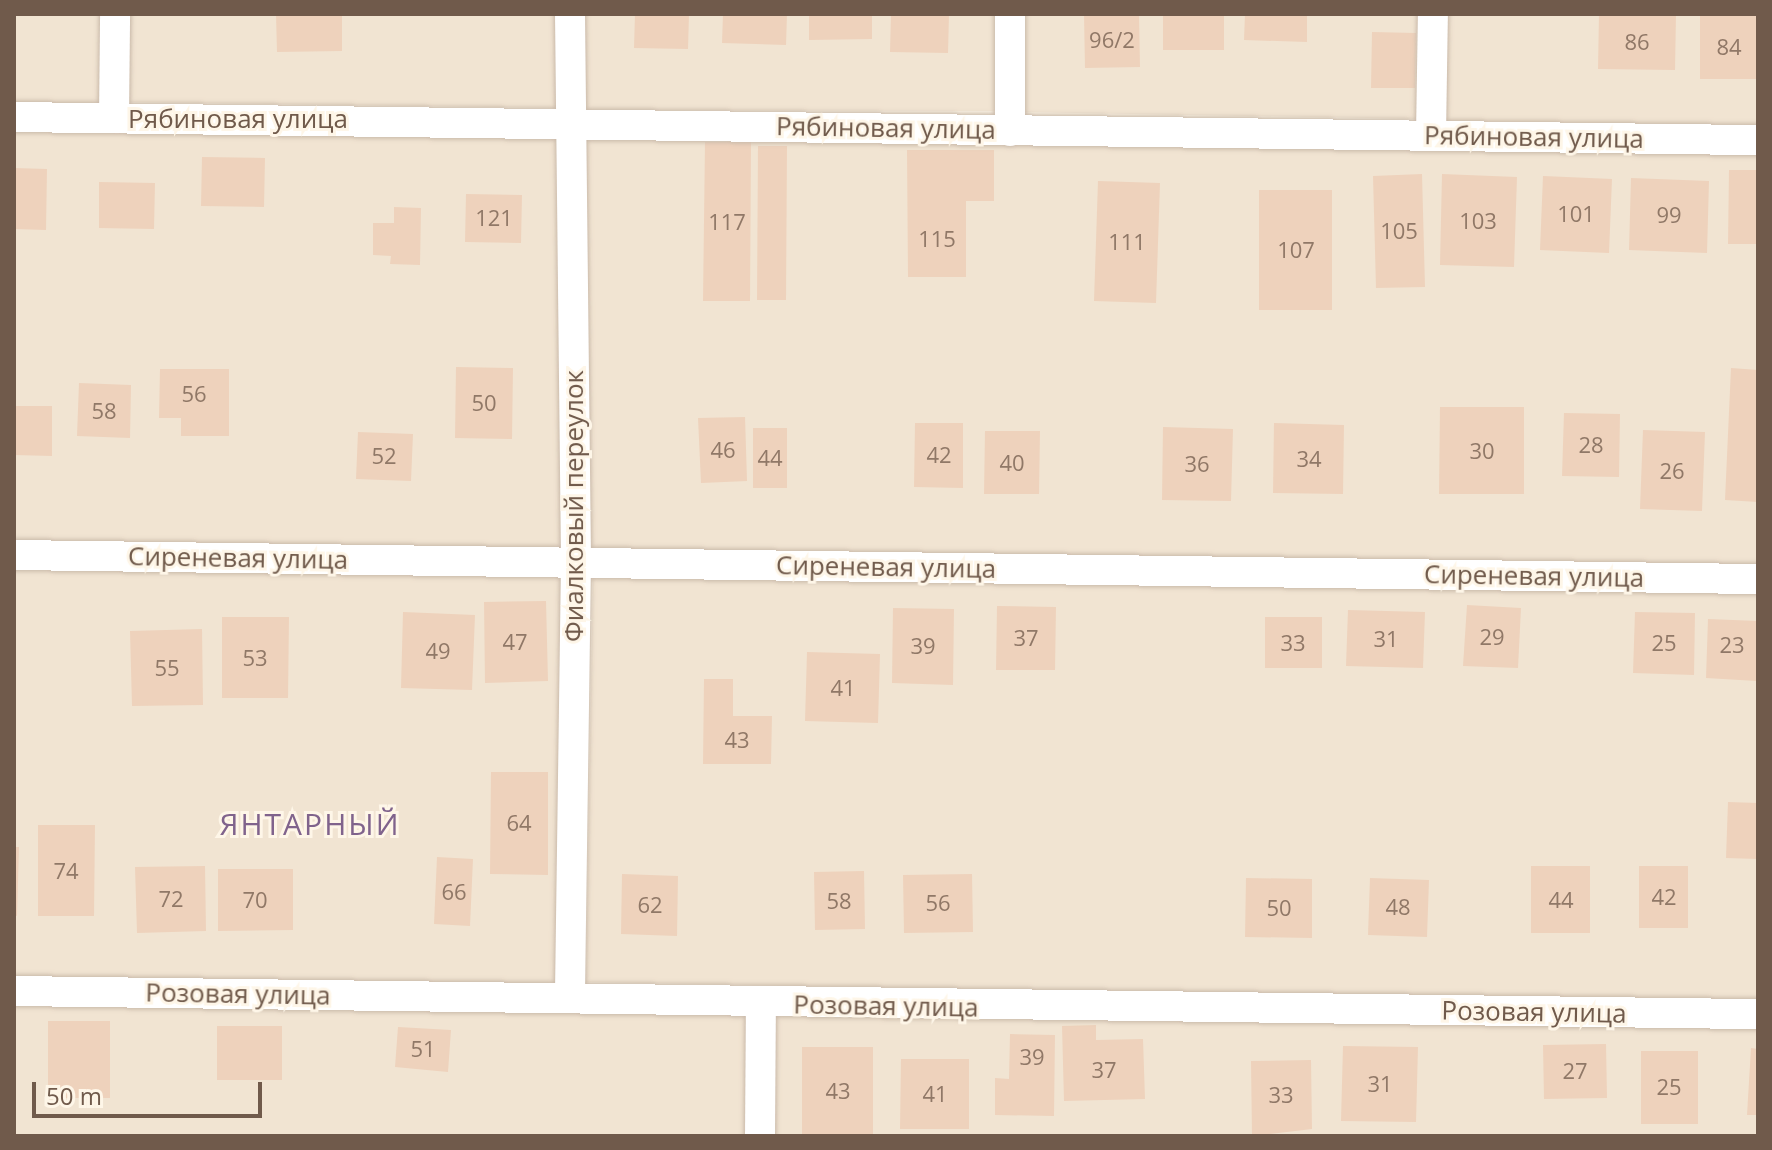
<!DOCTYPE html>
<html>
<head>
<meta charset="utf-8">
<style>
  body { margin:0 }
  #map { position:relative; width:1772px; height:1150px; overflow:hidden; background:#faf2e3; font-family:"Open Sans",sans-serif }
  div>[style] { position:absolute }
  .residential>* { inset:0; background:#f1e4d2 }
  .building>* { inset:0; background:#eed2bc }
  .roads { filter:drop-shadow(0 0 2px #cabaaa) drop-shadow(0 0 2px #cabaaa) }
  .minor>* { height:30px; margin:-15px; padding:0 15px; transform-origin:15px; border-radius:15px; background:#fff }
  span { translate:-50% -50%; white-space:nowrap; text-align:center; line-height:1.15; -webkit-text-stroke:6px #fef6e8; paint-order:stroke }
  .number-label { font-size:22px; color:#907867 }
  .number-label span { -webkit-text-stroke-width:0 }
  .street-label { font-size:26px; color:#705a4b }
  .quarter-label { font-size:30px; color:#80638c; letter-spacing:2px }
  .frame { position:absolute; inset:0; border:16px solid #705a4b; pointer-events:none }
  .scale { position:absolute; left:32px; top:1082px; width:230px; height:36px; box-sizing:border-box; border:4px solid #705a4b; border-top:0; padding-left:10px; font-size:24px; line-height:28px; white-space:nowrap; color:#705a4b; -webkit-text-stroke:6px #fef6e8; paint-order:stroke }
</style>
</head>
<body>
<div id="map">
  <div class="residential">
    <i style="clip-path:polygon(14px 14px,108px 14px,107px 108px,14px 107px)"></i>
    <i style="clip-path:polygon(129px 14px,558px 14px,556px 108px,128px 102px)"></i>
    <i style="clip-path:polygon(582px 14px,997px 14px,996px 111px,580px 110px)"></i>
    <i style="clip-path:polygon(1020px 14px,1424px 14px,1423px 119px,1019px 112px)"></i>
    <i style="clip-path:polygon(1447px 14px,1758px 14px,1758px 125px,1445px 121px)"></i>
    <i style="clip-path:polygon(14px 127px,559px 133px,564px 553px,14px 547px)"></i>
    <i style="clip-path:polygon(580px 131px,1758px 148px,1758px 567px,590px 556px)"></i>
    <i style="clip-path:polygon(14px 563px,563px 570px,557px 986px,14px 979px)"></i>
    <i style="clip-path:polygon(593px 572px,1758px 592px,1758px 1004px,586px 982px)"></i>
    <i style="clip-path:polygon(14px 1004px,750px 1013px,748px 1136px,14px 1136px)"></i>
    <i style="clip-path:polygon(774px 1010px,1758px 1024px,1758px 1136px,772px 1136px)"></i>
  </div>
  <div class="building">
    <i style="clip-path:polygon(276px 14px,342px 14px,342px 51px,277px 52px)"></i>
    <i style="clip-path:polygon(635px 14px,689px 14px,688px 49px,634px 48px)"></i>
    <i style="clip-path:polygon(723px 14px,787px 14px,786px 45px,722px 43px)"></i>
    <i style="clip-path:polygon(809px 14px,872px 14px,872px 39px,809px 40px)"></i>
    <i style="clip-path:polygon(891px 14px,949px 14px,948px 53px,890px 52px)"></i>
    <i style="clip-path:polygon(1084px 14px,1139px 14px,1140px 67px,1085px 68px)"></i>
    <i style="clip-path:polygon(1163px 14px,1224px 14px,1224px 50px,1163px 50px)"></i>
    <i style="clip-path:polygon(1245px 14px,1307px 14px,1307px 42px,1244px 40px)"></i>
    <i style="clip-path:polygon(1599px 14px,1676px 14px,1675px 70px,1598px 69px)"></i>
    <i style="clip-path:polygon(1700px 14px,1758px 14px,1758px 79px,1700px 79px)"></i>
    <i style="clip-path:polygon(1372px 32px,1416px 33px,1415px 88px,1371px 88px)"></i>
    <i style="clip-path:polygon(705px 142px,751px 142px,750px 301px,703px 301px)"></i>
    <i style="clip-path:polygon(758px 146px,787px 146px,786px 300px,757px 300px)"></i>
    <i style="clip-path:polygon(907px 150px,994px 150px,994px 201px,966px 201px,966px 277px,908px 277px)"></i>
    <i style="clip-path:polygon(202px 157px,265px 158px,264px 207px,201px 206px)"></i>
    <i style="clip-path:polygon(14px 168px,47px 169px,46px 230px,14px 229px)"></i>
    <i style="clip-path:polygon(1729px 170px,1758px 170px,1758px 244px,1728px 244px)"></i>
    <i style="clip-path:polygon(1422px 174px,1425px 287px,1376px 288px,1373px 176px)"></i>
    <i style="clip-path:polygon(1442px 174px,1517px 177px,1514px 267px,1440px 265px)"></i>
    <i style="clip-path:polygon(1543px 176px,1612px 179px,1609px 253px,1540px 250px)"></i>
    <i style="clip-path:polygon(1631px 178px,1709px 181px,1707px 253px,1629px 250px)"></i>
    <i style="clip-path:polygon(1098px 181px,1160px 183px,1156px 303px,1094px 301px)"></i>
    <i style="clip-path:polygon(99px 182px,155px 183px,154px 229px,99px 228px)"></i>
    <i style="clip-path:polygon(1259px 190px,1332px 190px,1332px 310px,1259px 310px)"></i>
    <i style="clip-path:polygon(466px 194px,522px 195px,521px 243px,465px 242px)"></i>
    <i style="clip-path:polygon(394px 207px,421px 208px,420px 265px,390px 264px,391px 256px,373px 255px,373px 223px,394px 223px)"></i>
    <i style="clip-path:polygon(456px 367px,513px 368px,512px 439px,455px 438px)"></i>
    <i style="clip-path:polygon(1731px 368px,1758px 370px,1758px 502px,1725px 500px)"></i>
    <i style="clip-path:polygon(160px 369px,229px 369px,229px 436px,181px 436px,181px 418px,159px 418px)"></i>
    <i style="clip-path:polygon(79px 383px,131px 385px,130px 438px,77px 436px)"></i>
    <i style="clip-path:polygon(14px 406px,52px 406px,52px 456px,14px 455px)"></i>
    <i style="clip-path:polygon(1440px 407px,1524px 407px,1524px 494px,1439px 494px)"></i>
    <i style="clip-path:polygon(1564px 413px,1620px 414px,1619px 477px,1562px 476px)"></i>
    <i style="clip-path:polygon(745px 417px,747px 481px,701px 483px,698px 418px)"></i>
    <i style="clip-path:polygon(915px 423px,963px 423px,963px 488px,914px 487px)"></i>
    <i style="clip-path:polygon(1274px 423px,1344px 425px,1343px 494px,1273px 493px)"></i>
    <i style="clip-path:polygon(1163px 427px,1233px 429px,1231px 501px,1162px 500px)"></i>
    <i style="clip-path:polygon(753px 428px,787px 428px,787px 488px,753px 488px)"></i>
    <i style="clip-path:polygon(1643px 430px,1705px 432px,1702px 511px,1640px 509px)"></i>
    <i style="clip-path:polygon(985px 431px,1040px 431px,1039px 494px,984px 494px)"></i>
    <i style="clip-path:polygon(358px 432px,413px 434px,411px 481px,356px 479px)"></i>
    <i style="clip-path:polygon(546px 601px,548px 681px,485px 683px,484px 602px)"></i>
    <i style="clip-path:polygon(1467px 605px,1521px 608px,1518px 668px,1463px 666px)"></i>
    <i style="clip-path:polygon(997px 606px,1056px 607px,1055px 670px,996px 670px)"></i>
    <i style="clip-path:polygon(893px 608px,954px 609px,953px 685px,892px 683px)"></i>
    <i style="clip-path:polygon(1348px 610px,1425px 612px,1423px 668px,1346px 666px)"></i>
    <i style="clip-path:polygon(403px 612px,475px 615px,472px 690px,401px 688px)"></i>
    <i style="clip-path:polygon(1635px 612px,1695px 613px,1694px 675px,1633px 673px)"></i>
    <i style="clip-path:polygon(222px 617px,289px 617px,288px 698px,222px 698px)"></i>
    <i style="clip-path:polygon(1265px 617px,1322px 617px,1322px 668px,1265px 668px)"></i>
    <i style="clip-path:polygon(1708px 619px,1758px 621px,1757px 681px,1706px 678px)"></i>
    <i style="clip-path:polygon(202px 629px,203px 705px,132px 706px,130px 631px)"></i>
    <i style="clip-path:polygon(807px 652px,880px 654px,878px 723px,805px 721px)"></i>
    <i style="clip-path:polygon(704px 679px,733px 679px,733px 716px,772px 716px,771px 764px,703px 764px)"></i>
    <i style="clip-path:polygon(491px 772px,548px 772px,548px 875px,490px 874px)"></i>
    <i style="clip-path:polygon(1728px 802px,1758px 803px,1758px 859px,1726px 858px)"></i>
    <i style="clip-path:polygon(38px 825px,95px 825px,94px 916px,38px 916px)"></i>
    <i style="clip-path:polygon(14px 847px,19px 847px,17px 916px,14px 915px)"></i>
    <i style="clip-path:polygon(437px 857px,473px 859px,470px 926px,434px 924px)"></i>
    <i style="clip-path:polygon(205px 866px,206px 931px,137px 933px,135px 867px)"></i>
    <i style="clip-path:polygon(1531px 866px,1590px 866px,1590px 933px,1531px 933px)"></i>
    <i style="clip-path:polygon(1639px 866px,1688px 866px,1688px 928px,1639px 928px)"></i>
    <i style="clip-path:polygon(218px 869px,293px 869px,293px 930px,218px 931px)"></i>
    <i style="clip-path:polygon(864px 871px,865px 929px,815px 930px,814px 872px)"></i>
    <i style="clip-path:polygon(622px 874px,678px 876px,677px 936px,621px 934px)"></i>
    <i style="clip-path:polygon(972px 874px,973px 932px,904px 933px,903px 875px)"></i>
    <i style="clip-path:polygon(1246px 878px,1312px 879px,1312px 938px,1245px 937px)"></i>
    <i style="clip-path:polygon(1370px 878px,1429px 880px,1427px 937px,1368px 935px)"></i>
    <i style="clip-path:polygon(48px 1021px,110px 1021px,110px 1098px,48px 1098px)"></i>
    <i style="clip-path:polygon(1096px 1025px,1096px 1040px,1143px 1039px,1145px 1099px,1064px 1101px,1062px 1026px)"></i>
    <i style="clip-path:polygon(217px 1026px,282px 1026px,282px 1080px,217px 1080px)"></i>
    <i style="clip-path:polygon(398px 1027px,451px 1030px,448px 1072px,395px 1067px)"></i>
    <i style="clip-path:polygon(1010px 1034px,1055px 1035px,1054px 1116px,995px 1115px,995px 1078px,1009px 1079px)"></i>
    <i style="clip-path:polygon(1606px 1044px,1607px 1098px,1544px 1099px,1543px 1045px)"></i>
    <i style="clip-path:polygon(1343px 1046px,1418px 1047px,1416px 1122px,1341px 1121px)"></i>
    <i style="clip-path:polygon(802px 1047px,873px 1047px,873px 1135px,802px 1135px)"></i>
    <i style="clip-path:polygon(1751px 1048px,1758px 1049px,1758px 1115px,1747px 1115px)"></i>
    <i style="clip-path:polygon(1641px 1051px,1698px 1051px,1698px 1124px,1641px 1124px)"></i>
    <i style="clip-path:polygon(901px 1059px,969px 1059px,969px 1129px,900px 1129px)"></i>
    <i style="clip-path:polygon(1311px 1060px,1312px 1129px,1252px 1136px,1251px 1061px)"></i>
  </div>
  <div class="roads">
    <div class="minor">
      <i style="left:570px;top:14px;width:548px;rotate:89.37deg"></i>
      <i style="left:576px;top:562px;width:435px;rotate:90.8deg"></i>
      <i style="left:14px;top:117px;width:1744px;rotate:0.76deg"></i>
      <i style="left:114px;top:118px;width:104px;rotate:-89.4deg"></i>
      <i style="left:1010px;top:131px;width:117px;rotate:-90deg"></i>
      <i style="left:1431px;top:135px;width:121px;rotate:-89.1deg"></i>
      <i style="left:14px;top:555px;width:1744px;rotate:0.79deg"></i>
      <i style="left:14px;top:991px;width:1744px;rotate:0.76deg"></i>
      <i style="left:760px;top:1136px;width:131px;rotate:-89.6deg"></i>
    </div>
  </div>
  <div class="number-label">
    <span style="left:1112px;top:40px">96/2</span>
    <span style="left:1637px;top:42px">86</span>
    <span style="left:1729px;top:47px">84</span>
    <span style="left:1576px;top:214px">101</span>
    <span style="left:1669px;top:215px">99</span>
    <span style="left:494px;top:218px">121</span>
    <span style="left:1478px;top:221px">103</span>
    <span style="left:727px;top:222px">117</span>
    <span style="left:1399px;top:231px">105</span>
    <span style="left:937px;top:239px">115</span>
    <span style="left:1127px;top:242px">111</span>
    <span style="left:1296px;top:250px">107</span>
    <span style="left:194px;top:394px">56</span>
    <span style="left:484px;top:403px">50</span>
    <span style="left:104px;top:411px">58</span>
    <span style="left:1591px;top:445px">28</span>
    <span style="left:723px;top:450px">46</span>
    <span style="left:1482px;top:451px">30</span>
    <span style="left:939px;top:455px">42</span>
    <span style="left:384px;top:456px">52</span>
    <span style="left:770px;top:458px">44</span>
    <span style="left:1309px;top:459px">34</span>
    <span style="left:1012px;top:463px">40</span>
    <span style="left:1197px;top:464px">36</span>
    <span style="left:1672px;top:471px">26</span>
    <span style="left:1492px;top:637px">29</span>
    <span style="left:1026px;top:638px">37</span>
    <span style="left:1386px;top:639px">31</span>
    <span style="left:515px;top:642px">47</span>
    <span style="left:1293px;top:643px">33</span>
    <span style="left:1664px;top:643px">25</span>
    <span style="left:1732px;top:645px">23</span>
    <span style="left:923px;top:646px">39</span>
    <span style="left:438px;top:651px">49</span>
    <span style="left:255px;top:658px">53</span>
    <span style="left:167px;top:668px">55</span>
    <span style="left:843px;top:688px">41</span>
    <span style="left:737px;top:740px">43</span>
    <span style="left:519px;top:823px">64</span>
    <span style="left:66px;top:871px">74</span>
    <span style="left:454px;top:892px">66</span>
    <span style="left:1664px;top:897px">42</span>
    <span style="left:171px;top:899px">72</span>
    <span style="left:255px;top:900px">70</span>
    <span style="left:1561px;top:900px">44</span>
    <span style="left:839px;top:901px">58</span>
    <span style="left:938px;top:903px">56</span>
    <span style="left:650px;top:905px">62</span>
    <span style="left:1398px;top:907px">48</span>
    <span style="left:1279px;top:908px">50</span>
    <span style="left:423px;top:1049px">51</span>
    <span style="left:1032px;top:1057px">39</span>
    <span style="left:1104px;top:1070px">37</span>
    <span style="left:1575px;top:1071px">27</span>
    <span style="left:1380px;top:1084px">31</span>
    <span style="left:1669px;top:1087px">25</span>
    <span style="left:838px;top:1091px">43</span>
    <span style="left:935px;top:1094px">41</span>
    <span style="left:1281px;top:1095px">33</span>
  </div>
  <div class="street-label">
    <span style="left:238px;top:119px">Рябиновая улица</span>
    <span style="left:886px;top:128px;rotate:1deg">Рябиновая улица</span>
    <span style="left:1534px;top:137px;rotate:1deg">Рябиновая улица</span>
    <span style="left:574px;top:506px;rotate:-90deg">Фиалковый переулок</span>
    <span style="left:238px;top:558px;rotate:1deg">Сиреневая улица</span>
    <span style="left:886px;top:567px;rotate:1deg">Сиреневая улица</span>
    <span style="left:1534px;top:576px;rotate:1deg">Сиреневая улица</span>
    <span style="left:238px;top:994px;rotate:1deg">Розовая улица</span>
    <span style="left:886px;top:1006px;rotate:1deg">Розовая улица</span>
    <span style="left:1534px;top:1012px;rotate:1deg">Розовая улица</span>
  </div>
  <div class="quarter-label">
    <span style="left:310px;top:824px">ЯНТАРНЫЙ</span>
  </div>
  <div class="frame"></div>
  <div class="scale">50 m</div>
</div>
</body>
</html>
